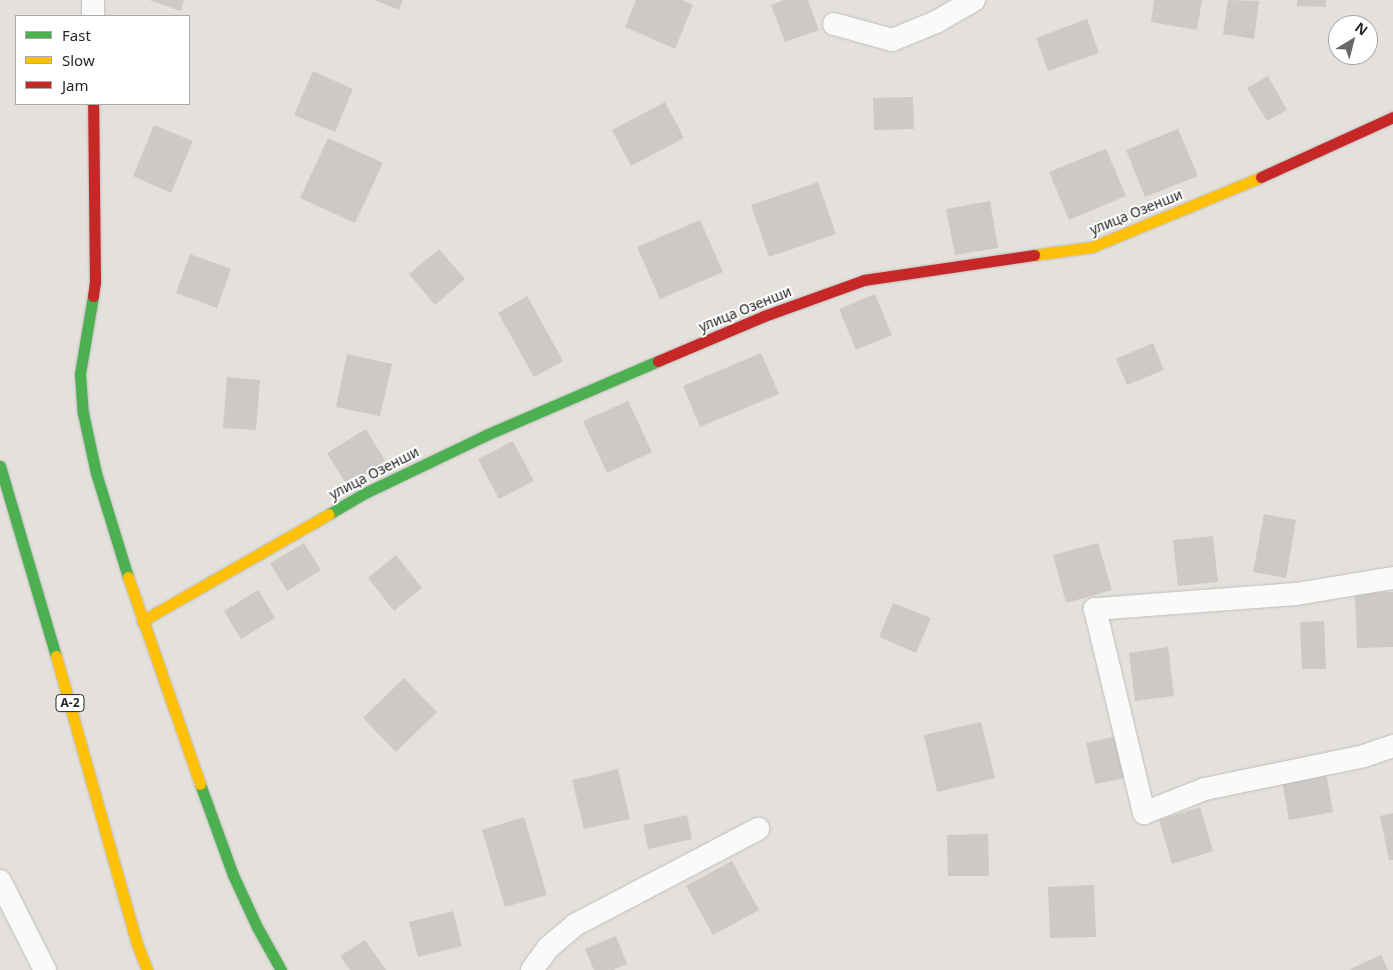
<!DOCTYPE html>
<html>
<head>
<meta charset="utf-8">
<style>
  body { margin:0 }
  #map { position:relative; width:1393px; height:970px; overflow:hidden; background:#e4e1dc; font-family:"Noto Sans",sans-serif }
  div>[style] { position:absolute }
  .building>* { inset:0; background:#ccc9c6 }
  .roads { filter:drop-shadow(0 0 1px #bebdbd) drop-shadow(0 0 1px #bebdbd) }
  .street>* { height:22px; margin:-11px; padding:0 11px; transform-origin:11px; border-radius:11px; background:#fbfafa }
  .fast>* { height:11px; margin:-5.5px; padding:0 5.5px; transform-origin:5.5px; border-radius:5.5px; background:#4caf50 }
  .slow>* { height:11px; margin:-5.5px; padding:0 5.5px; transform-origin:5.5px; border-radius:5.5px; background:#ffc107 }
  .jam>* { height:11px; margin:-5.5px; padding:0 5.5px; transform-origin:5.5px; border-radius:5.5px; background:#c62828 }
  span { translate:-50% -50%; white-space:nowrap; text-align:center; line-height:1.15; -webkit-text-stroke:4px #fff; paint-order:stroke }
  .shield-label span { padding:1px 4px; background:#fff; border:1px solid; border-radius:4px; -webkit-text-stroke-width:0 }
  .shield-label { font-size:12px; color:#272727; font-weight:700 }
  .street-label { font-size:14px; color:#272727 }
  .legend { position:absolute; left:15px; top:15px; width:175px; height:90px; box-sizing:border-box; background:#fff; border:1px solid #a9a9a9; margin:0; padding:6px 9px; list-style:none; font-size:15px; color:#272727 }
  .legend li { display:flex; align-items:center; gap:10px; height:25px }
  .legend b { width:25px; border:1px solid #a9a9a9 }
  .north { position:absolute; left:1328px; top:15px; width:50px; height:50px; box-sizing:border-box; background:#fff; border:1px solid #a9a9a9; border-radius:50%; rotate:37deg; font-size:14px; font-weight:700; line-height:20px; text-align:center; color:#272727 }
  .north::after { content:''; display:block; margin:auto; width:18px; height:22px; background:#696866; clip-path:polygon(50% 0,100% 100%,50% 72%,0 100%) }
</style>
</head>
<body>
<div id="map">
  <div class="building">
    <i style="clip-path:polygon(149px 0,184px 0,181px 11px)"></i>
    <i style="clip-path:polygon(375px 0,403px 0,399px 10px)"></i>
    <i style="clip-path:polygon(636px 0,682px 0,693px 5px,675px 49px,625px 27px)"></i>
    <i style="clip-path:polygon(784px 0,808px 0,819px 30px,785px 42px,771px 5px)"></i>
    <i style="clip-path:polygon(1154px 0,1202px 0,1197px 30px,1151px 22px)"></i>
    <i style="clip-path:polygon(1228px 0,1259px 1px,1254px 39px,1223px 34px)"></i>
    <i style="clip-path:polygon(1297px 0,1326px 0,1326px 7px,1297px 6px)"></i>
    <i style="clip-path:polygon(1087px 19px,1099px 53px,1048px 71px,1036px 38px)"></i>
    <i style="clip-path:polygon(313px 71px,353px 89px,335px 132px,294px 115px)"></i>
    <i style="clip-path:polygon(1268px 76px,1287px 110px,1267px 121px,1247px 88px)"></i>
    <i style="clip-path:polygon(913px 97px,914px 129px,874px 130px,873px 98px)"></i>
    <i style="clip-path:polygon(665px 102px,684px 138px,631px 166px,612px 130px)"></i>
    <i style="clip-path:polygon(154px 125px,193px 141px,171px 193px,133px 176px)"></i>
    <i style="clip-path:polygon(1178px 129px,1198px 176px,1145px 197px,1126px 150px)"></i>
    <i style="clip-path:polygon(328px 138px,383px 163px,355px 223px,300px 198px)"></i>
    <i style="clip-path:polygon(1106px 149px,1126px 196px,1069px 220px,1049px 172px)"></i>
    <i style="clip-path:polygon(818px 182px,836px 234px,769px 257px,751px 205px)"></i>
    <i style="clip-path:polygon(990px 201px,998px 248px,955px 255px,946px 209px)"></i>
    <i style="clip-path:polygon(700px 220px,723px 272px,660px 299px,637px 247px)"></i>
    <i style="clip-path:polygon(439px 249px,465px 279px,435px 305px,409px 274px)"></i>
    <i style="clip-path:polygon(190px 254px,231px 269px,217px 308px,176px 293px)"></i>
    <i style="clip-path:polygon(875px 294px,892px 335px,856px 350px,839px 309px)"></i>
    <i style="clip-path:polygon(527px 296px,563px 361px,534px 377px,498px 313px)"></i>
    <i style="clip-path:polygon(1153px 343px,1164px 370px,1127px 385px,1116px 359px)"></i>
    <i style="clip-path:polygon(761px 353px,779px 394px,700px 427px,683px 386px)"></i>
    <i style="clip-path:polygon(347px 354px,392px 364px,380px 416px,336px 407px)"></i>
    <i style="clip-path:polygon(227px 377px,260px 380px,256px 430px,223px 428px)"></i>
    <i style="clip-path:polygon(628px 401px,652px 452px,607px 473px,583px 421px)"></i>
    <i style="clip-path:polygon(366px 429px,385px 461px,347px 485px,327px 453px)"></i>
    <i style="clip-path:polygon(513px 441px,534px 481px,499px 499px,478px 459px)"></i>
    <i style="clip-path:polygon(1264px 514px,1296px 520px,1286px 578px,1253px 572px)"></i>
    <i style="clip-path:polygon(1213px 536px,1218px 582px,1178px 586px,1173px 540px)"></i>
    <i style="clip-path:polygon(304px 543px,321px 570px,287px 591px,270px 563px)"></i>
    <i style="clip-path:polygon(1098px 543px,1112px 590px,1066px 603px,1053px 555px)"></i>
    <i style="clip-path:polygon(396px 555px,422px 588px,394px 611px,368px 578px)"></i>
    <i style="clip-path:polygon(258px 590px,275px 618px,241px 639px,224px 611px)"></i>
    <i style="clip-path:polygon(1393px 592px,1393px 647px,1357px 648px,1355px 593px)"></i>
    <i style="clip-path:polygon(893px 603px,931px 618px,916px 653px,879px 637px)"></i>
    <i style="clip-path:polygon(1324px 621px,1326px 669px,1302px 669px,1300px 622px)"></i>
    <i style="clip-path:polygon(1168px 647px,1174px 696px,1135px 701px,1129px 653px)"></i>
    <i style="clip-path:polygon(404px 678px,437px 712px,396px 752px,363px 718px)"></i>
    <i style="clip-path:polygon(981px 722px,995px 778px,937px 792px,924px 735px)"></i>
    <i style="clip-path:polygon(1117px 736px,1126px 778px,1095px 784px,1086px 743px)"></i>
    <i style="clip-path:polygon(1325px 767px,1333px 812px,1289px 820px,1281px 775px)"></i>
    <i style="clip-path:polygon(618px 769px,630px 819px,584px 829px,572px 780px)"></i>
    <i style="clip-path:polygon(1200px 807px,1213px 851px,1172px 864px,1159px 820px)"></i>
    <i style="clip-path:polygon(1393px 813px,1393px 860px,1389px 860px,1380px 816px)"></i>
    <i style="clip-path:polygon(687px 815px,692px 839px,648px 849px,643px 825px)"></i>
    <i style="clip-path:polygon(524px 817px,547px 895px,505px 907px,482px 830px)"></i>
    <i style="clip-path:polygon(988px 834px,989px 876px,948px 876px,947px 835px)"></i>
    <i style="clip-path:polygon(732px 861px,759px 910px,713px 935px,686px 886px)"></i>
    <i style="clip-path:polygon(1094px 885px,1096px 937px,1050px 938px,1048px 887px)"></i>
    <i style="clip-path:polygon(453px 911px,462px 946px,418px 957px,409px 922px)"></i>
    <i style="clip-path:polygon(616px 936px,627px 964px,613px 970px,594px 970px,585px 949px)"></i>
    <i style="clip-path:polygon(365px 940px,386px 970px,350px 970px,340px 956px)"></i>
    <i style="clip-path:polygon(1381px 955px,1388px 970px,1348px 970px)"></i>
  </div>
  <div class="roads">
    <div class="street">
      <i style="left:93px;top:0;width:16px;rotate:90deg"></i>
      <i style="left:834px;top:24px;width:60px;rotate:15.4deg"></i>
      <i style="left:892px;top:40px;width:48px;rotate:-22.2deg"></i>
      <i style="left:936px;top:22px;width:44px;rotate:-30.1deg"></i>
      <i style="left:1393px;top:578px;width:98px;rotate:170.6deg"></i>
      <i style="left:1296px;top:594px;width:202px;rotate:175.7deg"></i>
      <i style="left:1095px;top:609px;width:210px;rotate:76.5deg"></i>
      <i style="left:1144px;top:813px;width:66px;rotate:-21.5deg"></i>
      <i style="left:1205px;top:789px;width:162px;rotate:-11.7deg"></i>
      <i style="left:1364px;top:756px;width:31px;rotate:-19deg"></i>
      <i style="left:0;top:881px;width:100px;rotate:63.2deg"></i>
      <i style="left:532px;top:970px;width:29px;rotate:-54deg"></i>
      <i style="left:549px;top:947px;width:34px;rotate:-40deg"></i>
      <i style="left:575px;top:925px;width:207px;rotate:-27.7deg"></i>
    </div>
    <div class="fast">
      <i style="left:93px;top:296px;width:79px;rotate:99.5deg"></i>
      <i style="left:80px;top:374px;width:39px;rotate:86deg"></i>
      <i style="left:83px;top:413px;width:61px;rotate:77.8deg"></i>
      <i style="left:96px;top:473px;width:109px;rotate:72.9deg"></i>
      <i style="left:0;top:466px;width:198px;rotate:73.6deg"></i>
      <i style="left:329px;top:514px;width:42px;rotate:-30.3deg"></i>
      <i style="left:365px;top:493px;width:134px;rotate:-25.6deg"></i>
      <i style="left:486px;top:435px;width:187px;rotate:-23.3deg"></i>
      <i style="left:200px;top:784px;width:97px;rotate:70.1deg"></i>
      <i style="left:233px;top:875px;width:57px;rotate:65.2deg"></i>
      <i style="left:257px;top:927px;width:49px;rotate:60.8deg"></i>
    </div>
    <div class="slow">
      <i style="left:1034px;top:255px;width:59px;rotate:-7.9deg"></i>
      <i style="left:1092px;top:247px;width:183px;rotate:-22.5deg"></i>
      <i style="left:128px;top:577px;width:219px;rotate:70.8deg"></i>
      <i style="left:142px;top:621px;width:215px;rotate:-29.8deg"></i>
      <i style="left:56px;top:656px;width:296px;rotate:74.3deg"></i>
      <i style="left:136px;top:941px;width:31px;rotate:69deg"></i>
    </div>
    <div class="jam">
      <i style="left:1261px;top:177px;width:145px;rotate:-24.4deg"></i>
      <i style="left:93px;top:296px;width:14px;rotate:-82deg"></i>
      <i style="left:95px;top:282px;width:178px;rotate:-90.6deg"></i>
      <i style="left:658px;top:361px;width:115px;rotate:-23deg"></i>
      <i style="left:764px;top:316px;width:106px;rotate:-19.8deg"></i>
      <i style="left:864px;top:280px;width:172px;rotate:-8.4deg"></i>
    </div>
  </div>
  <div class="shield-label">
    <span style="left:70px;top:703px">A-2</span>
  </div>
  <div class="street-label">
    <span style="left:1136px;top:212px;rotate:-22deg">улица Озенши</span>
    <span style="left:745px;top:309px;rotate:-22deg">улица Озенши</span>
    <span style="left:374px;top:473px;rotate:-27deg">улица Озенши</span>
  </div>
  <ul class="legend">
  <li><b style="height:6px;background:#4caf50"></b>Fast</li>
  <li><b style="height:6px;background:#ffc107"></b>Slow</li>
  <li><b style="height:6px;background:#c62828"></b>Jam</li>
  </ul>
  <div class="north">N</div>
</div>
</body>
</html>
